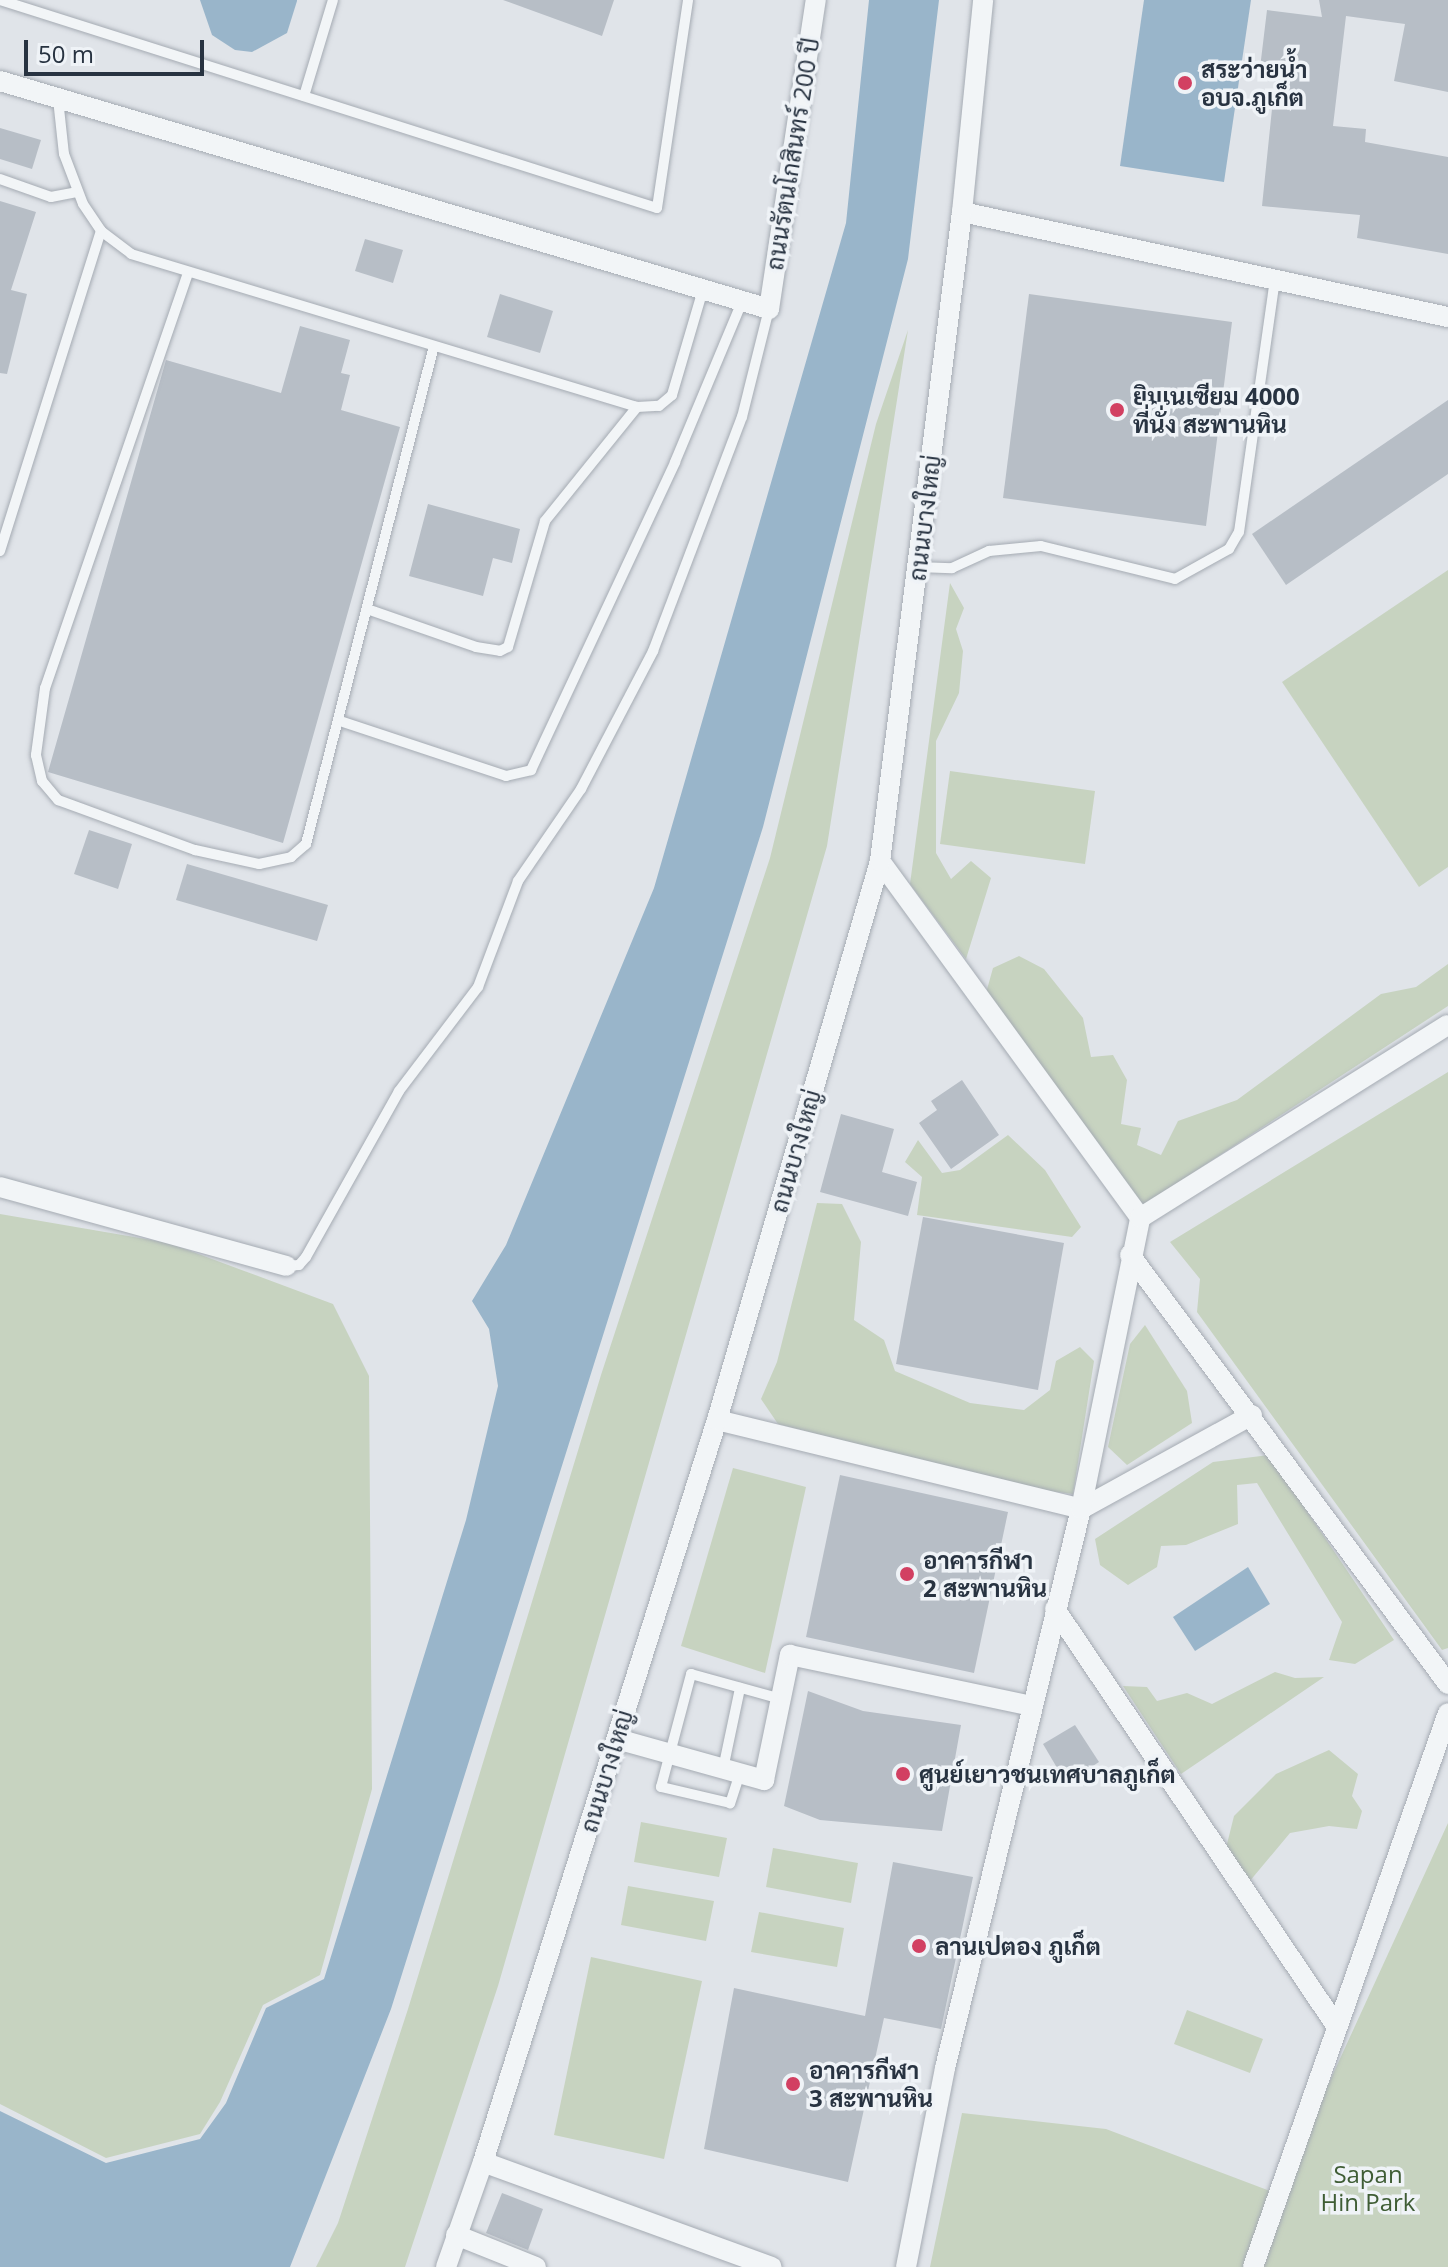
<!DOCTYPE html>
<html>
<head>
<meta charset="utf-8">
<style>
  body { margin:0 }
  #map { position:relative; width:1448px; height:2267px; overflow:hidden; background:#e0e4e9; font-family:"Open Sans",Sarabun,sans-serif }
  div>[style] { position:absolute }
  .green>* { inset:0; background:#c7d3c0 }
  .water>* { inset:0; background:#99b5ca }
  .building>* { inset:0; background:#b7bec6 }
  .roads { filter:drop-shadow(0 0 2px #a5abb3) drop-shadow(0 0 2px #a5abb3) }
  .lane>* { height:10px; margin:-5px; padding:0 5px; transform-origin:5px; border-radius:5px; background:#f2f5f7 }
  .street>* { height:20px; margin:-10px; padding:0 10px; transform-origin:10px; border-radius:10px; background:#f2f5f7 }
  .dots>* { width:22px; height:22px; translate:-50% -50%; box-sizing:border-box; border:4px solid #eff3f7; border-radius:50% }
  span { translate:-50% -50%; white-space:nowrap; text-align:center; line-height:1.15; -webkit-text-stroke:7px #eff3f7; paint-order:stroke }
  .poi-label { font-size:24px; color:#283341; font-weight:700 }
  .left { translate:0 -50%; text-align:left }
  .street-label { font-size:24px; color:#283341 }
  .park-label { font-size:24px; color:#3f5d35 }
  .scale { position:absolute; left:24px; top:40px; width:180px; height:36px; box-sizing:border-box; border:4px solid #283341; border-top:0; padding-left:10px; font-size:24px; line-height:28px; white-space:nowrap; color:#283341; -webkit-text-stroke:6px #eff3f7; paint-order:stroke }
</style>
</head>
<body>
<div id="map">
  <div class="green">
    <i style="clip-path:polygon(908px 330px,827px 846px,498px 1986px,405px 2267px,316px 2267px,338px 2223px,408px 2009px,601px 1375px,770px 858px,876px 424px)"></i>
    <i style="clip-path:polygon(1448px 570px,1448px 867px,1419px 887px,1282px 682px)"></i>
    <i style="clip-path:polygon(950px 583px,964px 608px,956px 629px,963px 651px,959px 693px,936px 741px,936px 853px,951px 879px,971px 861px,991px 878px,966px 959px,910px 884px)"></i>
    <i style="clip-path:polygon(950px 771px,1095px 791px,1085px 864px,940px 844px)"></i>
    <i style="clip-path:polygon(1019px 956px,1044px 969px,1083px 1018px,1091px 1057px,1113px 1055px,1127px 1080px,1121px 1124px,1141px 1128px,1137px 1145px,1161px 1155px,1178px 1121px,1237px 1100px,1381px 994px,1416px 987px,1448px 964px,1448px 1006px,1142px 1206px,986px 993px,993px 968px)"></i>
    <i style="clip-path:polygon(1448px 1072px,1448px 1648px,1442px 1650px,1197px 1312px,1200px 1279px,1170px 1242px)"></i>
    <i style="clip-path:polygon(1008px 1135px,1045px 1170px,1081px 1227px,1072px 1237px,917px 1215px,922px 1177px,905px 1162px,918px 1140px,942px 1173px,960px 1170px)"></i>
    <i style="clip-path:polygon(817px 1203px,842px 1204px,861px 1242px,854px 1320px,884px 1340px,895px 1371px,970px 1403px,1024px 1410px,1050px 1390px,1056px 1361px,1080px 1347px,1094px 1361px,1073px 1494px,1026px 1488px,778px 1424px,761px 1399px,777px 1362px)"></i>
    <i style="clip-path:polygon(0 1214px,169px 1243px,333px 1304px,369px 1376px,372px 1789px,320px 1975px,263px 2005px,220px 2102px,200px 2134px,106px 2158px,0 2104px)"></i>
    <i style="clip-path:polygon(1145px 1325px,1187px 1391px,1192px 1423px,1127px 1465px,1108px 1447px,1130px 1344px)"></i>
    <i style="clip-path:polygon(1269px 1455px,1394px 1640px,1355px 1664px,1329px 1660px,1342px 1622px,1257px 1483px,1237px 1485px,1238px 1524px,1186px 1545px,1161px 1546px,1157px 1567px,1128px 1585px,1100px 1565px,1095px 1539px,1213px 1462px)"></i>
    <i style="clip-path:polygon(733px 1468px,806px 1487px,765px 1673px,681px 1646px)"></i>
    <i style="clip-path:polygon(1275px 1672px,1295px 1678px,1324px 1677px,1181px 1774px,1123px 1686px,1147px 1687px,1157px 1701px,1187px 1693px,1212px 1704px)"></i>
    <i style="clip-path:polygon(1329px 1750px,1358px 1774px,1352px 1796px,1362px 1811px,1357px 1829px,1329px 1826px,1290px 1833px,1249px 1882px,1225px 1852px,1234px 1816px,1276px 1774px)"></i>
    <i style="clip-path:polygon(641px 1822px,727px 1838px,719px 1877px,634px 1862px)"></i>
    <i style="clip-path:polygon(1448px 1823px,1448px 2267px,930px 2267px,962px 2113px,1106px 2129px,1278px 2194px)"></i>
    <i style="clip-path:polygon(773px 1848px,858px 1863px,851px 1903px,766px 1887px)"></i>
    <i style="clip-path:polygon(628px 1886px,714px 1901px,706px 1941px,621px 1925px)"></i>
    <i style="clip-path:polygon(759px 1912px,844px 1928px,837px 1967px,751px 1952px)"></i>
    <i style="clip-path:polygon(591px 1957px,702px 1981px,664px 2159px,554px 2135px)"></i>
    <i style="clip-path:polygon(1187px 2010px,1263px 2039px,1250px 2073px,1174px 2044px)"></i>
  </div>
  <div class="water">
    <i style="clip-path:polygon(200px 0,297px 0,297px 1px,287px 33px,252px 52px,235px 50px,212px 35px)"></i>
    <i style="clip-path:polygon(869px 0,939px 0,908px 259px,763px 827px,391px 2009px,290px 2267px,0 2267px,0 2111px,106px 2163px,200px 2139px,226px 2103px,266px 2008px,324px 1979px,466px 1520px,498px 1386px,489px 1329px,472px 1301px,506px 1245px,654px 888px,846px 223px)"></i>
    <i style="clip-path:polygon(1144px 0,1251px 0,1224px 182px,1120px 166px)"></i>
    <i style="clip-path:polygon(1248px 1567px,1270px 1604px,1195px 1651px,1173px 1617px)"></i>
  </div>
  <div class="building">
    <i style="clip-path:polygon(503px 0,614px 0,602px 36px)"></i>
    <i style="clip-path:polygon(1319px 0,1448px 0,1448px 92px,1394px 81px,1405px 24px,1346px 16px,1333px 126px,1366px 129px,1365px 142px,1448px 157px,1448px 254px,1357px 238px,1360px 215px,1262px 206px,1276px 70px,1260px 68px,1267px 10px,1322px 17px)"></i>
    <i style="clip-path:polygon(0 128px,41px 140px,32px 169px,0 159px)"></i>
    <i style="clip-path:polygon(0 201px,36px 212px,11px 290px,27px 294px,7px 374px,0 373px)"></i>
    <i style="clip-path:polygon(365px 239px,403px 250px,393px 283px,355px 271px)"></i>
    <i style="clip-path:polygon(500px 294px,553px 311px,540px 353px,487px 337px)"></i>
    <i style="clip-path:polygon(1029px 294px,1232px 322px,1206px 526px,1003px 498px)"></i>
    <i style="clip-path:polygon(300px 326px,350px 340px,341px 373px,350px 375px,341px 410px,400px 427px,283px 843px,48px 772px,166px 360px,281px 393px)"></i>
    <i style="clip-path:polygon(1448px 400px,1448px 474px,1286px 585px,1252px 534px)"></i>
    <i style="clip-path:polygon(428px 504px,520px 529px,512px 563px,493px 558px,483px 596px,409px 576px)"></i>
    <i style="clip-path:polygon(89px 830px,132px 844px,118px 889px,74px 874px)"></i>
    <i style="clip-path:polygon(187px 864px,328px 905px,317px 941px,176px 900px)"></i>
    <i style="clip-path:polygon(962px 1080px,999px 1135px,951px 1169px,919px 1123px,937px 1110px,931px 1101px)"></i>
    <i style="clip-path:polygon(841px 1114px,894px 1129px,882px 1172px,917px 1182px,908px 1216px,820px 1192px)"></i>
    <i style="clip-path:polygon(923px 1217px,1064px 1243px,1038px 1390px,896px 1364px)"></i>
    <i style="clip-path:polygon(840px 1475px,1008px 1512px,974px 1673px,806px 1637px)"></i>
    <i style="clip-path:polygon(808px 1691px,863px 1711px,961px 1725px,942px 1831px,820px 1820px,784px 1806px)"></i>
    <i style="clip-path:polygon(1075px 1725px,1099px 1762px,1066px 1783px,1043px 1744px)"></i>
    <i style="clip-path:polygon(893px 1862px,973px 1877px,941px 2029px,884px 2018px,848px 2182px,704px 2149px,734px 1988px,865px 2016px)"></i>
    <i style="clip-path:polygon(502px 2193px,543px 2209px,528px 2250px,486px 2233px)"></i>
  </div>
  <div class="roads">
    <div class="lane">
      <i style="left:0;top:0;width:689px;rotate:17.57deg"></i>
      <i style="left:657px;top:208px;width:210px;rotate:-81.5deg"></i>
      <i style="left:304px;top:96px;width:100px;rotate:-73.2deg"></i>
      <i style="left:58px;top:99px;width:55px;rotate:83.8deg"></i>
      <i style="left:64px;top:154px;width:53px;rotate:69.2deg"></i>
      <i style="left:83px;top:204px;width:32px;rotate:56deg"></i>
      <i style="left:101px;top:231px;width:38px;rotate:37deg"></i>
      <i style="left:131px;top:254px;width:529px;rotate:16.82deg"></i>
      <i style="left:637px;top:407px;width:22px;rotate:-3deg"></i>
      <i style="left:659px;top:406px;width:17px;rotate:-40deg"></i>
      <i style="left:672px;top:395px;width:109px;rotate:-73.6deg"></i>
      <i style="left:0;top:179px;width:54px;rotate:19.4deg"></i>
      <i style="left:51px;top:197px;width:26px;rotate:-11deg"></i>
      <i style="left:188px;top:273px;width:439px;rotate:109deg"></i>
      <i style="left:45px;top:688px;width:68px;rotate:97.7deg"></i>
      <i style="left:36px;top:755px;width:27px;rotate:77deg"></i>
      <i style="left:42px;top:781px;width:25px;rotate:50deg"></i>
      <i style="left:58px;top:800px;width:146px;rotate:20.1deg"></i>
      <i style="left:195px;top:850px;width:66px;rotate:12.3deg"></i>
      <i style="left:259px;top:864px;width:33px;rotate:-12deg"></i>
      <i style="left:291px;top:857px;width:20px;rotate:-41deg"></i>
      <i style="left:306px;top:844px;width:514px;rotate:-75.59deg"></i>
      <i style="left:0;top:551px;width:336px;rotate:-72.5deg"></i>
      <i style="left:917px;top:567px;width:35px;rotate:2deg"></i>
      <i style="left:952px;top:568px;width:41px;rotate:-24.7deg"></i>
      <i style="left:989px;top:551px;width:52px;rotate:-5.5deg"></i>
      <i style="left:1041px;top:546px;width:138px;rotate:13.8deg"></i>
      <i style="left:1175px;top:579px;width:62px;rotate:-29.1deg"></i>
      <i style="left:1229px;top:549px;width:20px;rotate:-60deg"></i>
      <i style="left:1239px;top:532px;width:256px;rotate:-81.9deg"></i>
      <i style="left:367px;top:609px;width:115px;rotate:19.2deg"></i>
      <i style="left:476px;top:647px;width:24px;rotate:9deg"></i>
      <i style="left:500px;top:651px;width:9px;rotate:-27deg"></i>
      <i style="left:508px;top:647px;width:131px;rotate:-73.6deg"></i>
      <i style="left:545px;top:521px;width:146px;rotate:-51.1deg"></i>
      <i style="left:340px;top:721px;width:175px;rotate:18.3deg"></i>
      <i style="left:506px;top:776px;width:26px;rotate:-13deg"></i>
      <i style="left:531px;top:770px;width:340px;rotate:-64.9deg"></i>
      <i style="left:675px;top:462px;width:173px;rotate:-67.3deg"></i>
      <i style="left:286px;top:1266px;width:13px;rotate:-4deg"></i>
      <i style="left:299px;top:1265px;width:11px;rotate:-49deg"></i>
      <i style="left:306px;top:1257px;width:190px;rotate:-60.7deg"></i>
      <i style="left:399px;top:1091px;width:131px;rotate:-52.8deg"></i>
      <i style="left:478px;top:987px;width:113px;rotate:-69.3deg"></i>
      <i style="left:518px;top:881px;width:112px;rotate:-55.6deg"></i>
      <i style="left:581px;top:789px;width:156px;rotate:-62.4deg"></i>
      <i style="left:653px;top:651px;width:250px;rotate:-69.2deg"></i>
      <i style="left:742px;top:417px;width:111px;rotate:-76deg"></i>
      <i style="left:723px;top:1769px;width:83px;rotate:-78.1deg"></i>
      <i style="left:740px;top:1773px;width:32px;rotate:108deg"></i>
      <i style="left:730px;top:1803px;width:71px;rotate:-166.9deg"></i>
      <i style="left:661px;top:1787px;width:117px;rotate:-75.1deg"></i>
      <i style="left:691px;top:1674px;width:93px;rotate:15.5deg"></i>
    </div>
    <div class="street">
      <i style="left:0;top:81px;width:802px;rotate:16.51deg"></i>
      <i style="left:769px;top:309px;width:313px;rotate:-81.4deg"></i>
      <i style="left:962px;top:212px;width:497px;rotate:12.2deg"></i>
      <i style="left:880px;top:861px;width:442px;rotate:53.9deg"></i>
      <i style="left:0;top:1187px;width:297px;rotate:15.4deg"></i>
      <i style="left:1130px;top:1255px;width:534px;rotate:53.45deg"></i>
      <i style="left:717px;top:1420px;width:375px;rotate:13.7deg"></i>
      <i style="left:1081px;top:1509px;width:195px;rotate:-28.8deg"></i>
      <i style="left:1055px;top:1609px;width:501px;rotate:55.99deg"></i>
      <i style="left:617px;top:1739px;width:153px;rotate:15.6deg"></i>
      <i style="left:764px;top:1780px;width:128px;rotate:-78.3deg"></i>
      <i style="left:790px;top:1655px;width:247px;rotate:11.9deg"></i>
      <i style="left:483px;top:2162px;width:307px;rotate:20deg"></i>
      <i style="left:456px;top:2235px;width:86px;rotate:21.8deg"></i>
      <i style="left:446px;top:2267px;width:111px;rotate:-70.6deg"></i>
      <i style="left:483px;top:2162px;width:778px;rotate:-72.5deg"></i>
      <i style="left:717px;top:1420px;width:582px;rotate:-73.74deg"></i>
      <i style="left:880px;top:861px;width:654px;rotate:-82.8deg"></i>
      <i style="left:962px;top:212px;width:213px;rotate:-84.3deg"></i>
      <i style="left:906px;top:2267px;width:203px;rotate:-78.9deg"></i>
      <i style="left:945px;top:2068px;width:575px;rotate:-76.33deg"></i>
      <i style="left:1081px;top:1509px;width:297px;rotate:-78.5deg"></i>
      <i style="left:1140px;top:1218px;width:363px;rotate:-32.1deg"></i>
      <i style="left:1253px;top:2267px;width:587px;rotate:-70.61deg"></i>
    </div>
  </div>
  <div class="dots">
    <i style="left:1185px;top:83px;background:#d24062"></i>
    <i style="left:1117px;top:410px;background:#d24062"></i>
    <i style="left:907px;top:1574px;background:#d24062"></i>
    <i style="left:903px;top:1774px;background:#d24062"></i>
    <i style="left:919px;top:1946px;background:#d24062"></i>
    <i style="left:793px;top:2084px;background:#d24062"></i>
  </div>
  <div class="poi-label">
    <span class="left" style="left:1201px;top:83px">สระว่ายน้ำ<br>อบจ.ภูเก็ต</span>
    <span class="left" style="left:1133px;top:410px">ยิมเนเซียม 4000<br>ที่นั่ง สะพานหิน</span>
    <span class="left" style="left:923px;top:1574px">อาคารกีฬา<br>2 สะพานหิน</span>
    <span class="left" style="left:919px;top:1774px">ศูนย์เยาวชนเทศบาลภูเก็ต</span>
    <span class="left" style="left:935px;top:1946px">ลานเปตอง ภูเก็ต</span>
    <span class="left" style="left:809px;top:2084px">อาคารกีฬา<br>3 สะพานหิน</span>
  </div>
  <div class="street-label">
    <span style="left:792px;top:154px;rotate:-81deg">ถนนรัตนโกสินทร์ 200 ปี</span>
    <span style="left:924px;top:518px;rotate:-83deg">ถนนบางใหญ่</span>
    <span style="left:795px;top:1151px;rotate:-74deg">ถนนบางใหญ่</span>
    <span style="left:606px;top:1771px;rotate:-73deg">ถนนบางใหญ่</span>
  </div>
  <div class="park-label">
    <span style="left:1368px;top:2188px">Sapan<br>Hin Park</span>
  </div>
  <div class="scale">50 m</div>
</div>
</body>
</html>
